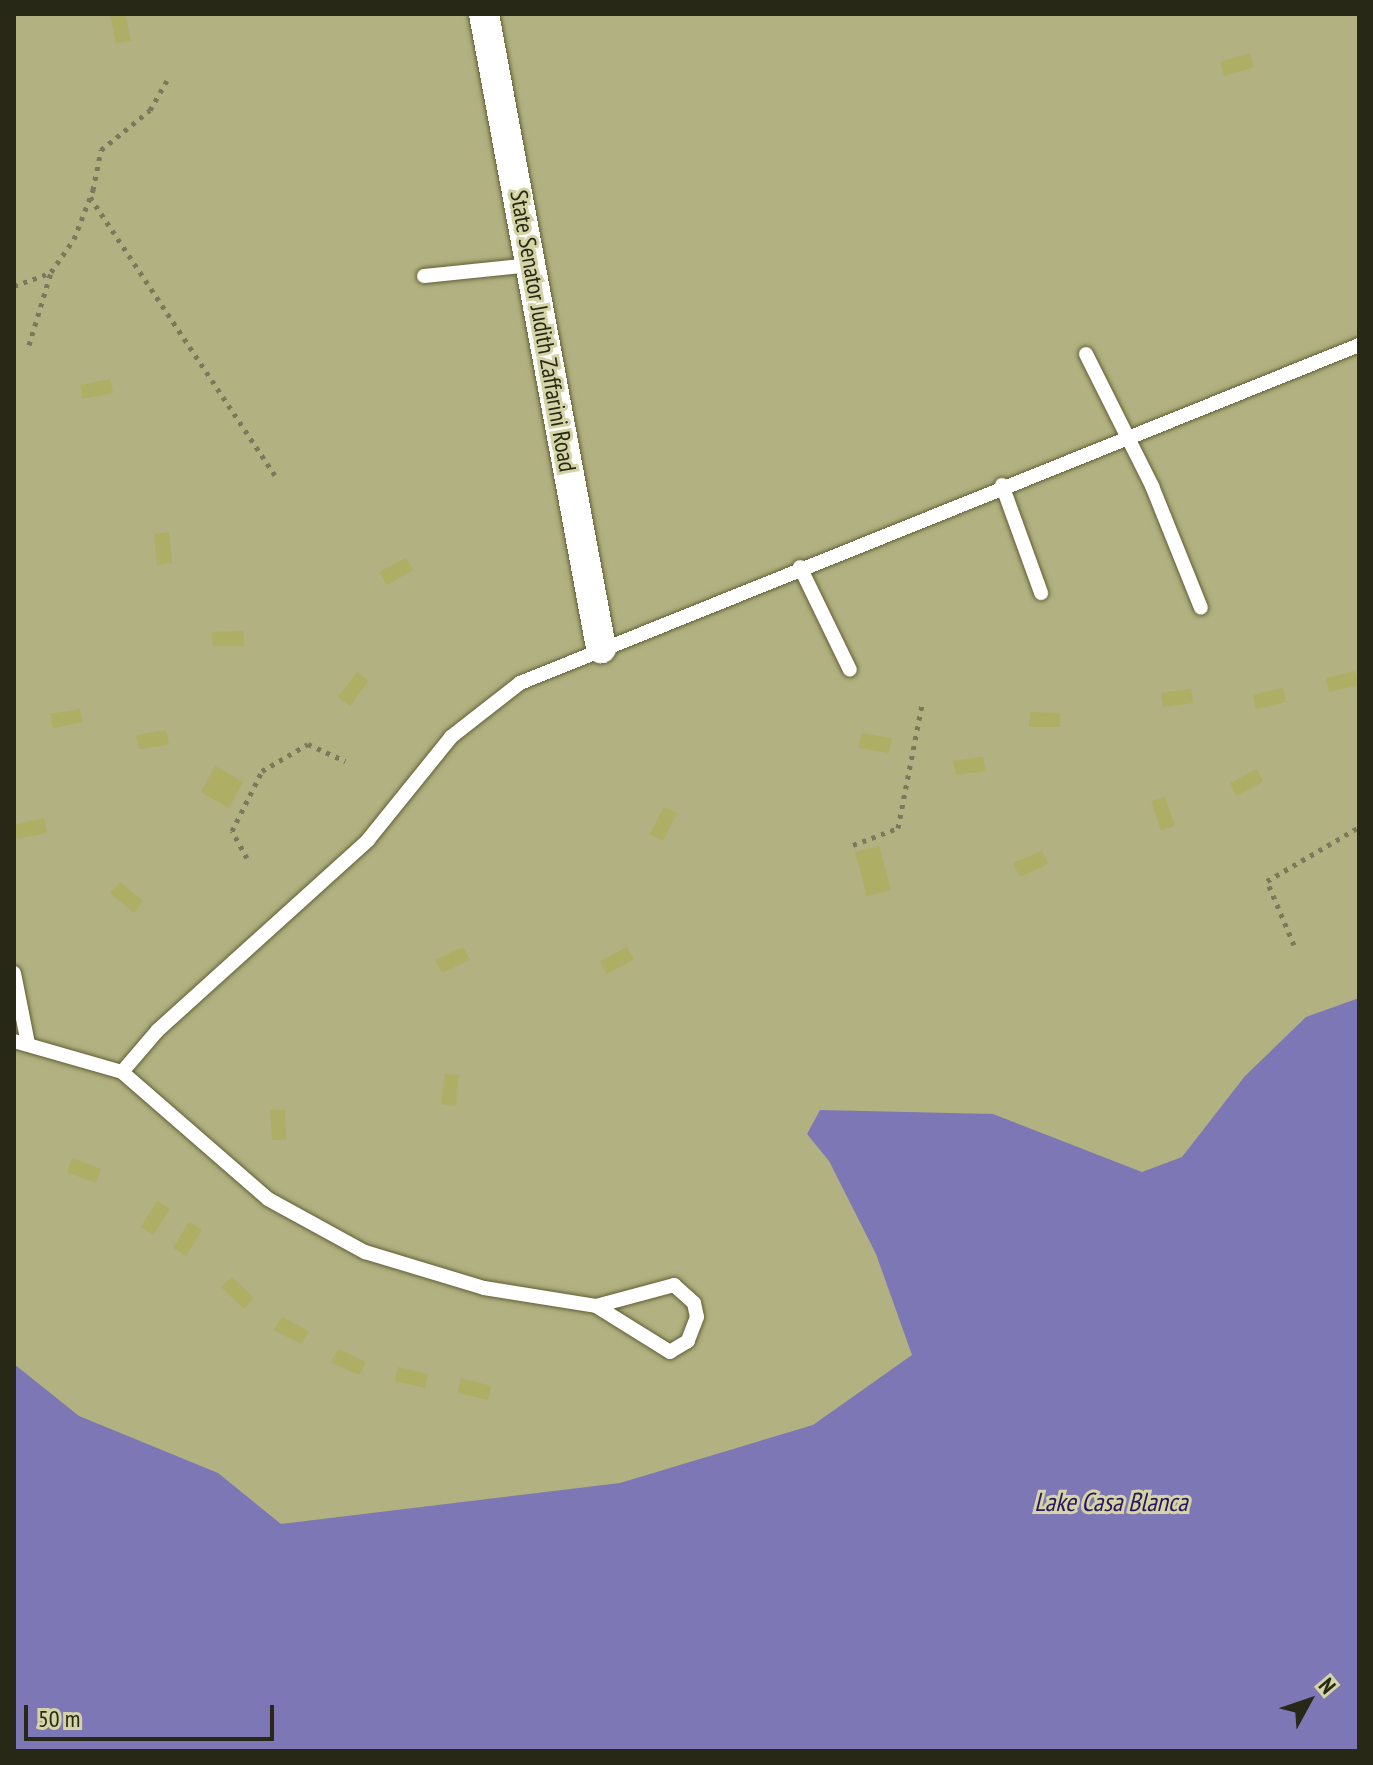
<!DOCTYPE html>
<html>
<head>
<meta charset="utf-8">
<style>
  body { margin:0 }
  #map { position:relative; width:1373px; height:1765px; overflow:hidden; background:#d4d4a7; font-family:"PT Sans Narrow",sans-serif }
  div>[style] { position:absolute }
  .green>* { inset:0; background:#b1b181 }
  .water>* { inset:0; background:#7d77b6 }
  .building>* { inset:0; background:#afae65 }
  .path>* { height:5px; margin-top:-2.5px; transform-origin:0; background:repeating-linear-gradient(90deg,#79795b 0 4px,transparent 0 10px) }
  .roads { filter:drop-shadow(0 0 2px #605f36) drop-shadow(0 0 2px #605f36) }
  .service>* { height:14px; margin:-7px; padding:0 7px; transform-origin:7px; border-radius:7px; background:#fff }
  .minor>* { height:30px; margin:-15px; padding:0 15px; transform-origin:15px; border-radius:15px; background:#fff }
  span { translate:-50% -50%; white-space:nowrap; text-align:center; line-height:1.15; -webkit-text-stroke:6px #d4d4a7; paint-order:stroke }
  .street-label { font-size:24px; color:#282816 }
  .water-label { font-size:26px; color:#2a1561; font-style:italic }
  .frame { position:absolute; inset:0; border:16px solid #282816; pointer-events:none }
  .north { position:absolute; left:1269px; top:1661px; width:80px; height:80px; -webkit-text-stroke:6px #d4d4a7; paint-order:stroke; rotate:50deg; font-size:22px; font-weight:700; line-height:32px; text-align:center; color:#282816 }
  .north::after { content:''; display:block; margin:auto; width:28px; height:36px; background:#282816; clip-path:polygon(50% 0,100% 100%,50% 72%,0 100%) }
  .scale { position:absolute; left:24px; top:1705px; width:250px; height:36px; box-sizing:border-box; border:4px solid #282816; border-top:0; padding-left:10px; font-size:24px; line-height:28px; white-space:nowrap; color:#282816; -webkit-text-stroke:6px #d4d4a7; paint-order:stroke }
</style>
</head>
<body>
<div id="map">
  <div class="green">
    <i style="clip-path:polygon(14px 14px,1359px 14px,1359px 1751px,14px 1751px)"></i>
  </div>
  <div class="water">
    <i style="clip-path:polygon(1359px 998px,1359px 1751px,14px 1751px,14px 1364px,79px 1416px,218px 1473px,281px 1524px,620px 1483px,813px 1425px,912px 1355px,876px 1254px,829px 1161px,807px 1134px,820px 1110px,993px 1114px,1142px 1172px,1182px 1157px,1245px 1076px,1306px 1017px)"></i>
  </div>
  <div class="building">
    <i style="clip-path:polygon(110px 14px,125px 14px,131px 41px,116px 43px)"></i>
    <i style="clip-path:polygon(1250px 53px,1254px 67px,1224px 76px,1220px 62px)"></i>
    <i style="clip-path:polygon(110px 379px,113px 393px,83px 399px,80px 385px)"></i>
    <i style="clip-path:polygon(169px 532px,172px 563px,157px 565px,154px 534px)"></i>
    <i style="clip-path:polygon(406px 558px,413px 570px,387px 585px,379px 572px)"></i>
    <i style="clip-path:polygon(243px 631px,244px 646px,213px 646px,212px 632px)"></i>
    <i style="clip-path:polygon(1355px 671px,1359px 685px,1329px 692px,1326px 678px)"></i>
    <i style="clip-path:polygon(357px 672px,368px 681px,350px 706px,338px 697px)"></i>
    <i style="clip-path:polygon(1283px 688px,1286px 702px,1256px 709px,1253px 695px)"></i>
    <i style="clip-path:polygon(1191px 689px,1193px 703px,1163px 707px,1161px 693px)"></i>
    <i style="clip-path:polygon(80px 709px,83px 722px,53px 728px,50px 714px)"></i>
    <i style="clip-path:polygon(1030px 712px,1060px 713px,1060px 727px,1029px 727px)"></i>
    <i style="clip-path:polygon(166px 730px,169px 745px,139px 749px,136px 735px)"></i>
    <i style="clip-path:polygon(861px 733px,892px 738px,889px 753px,859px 748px)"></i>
    <i style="clip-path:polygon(983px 757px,986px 771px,956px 775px,953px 761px)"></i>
    <i style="clip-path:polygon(215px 766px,243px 782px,229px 808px,201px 792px)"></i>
    <i style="clip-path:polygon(1257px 769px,1263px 782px,1236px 796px,1230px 783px)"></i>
    <i style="clip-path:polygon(1165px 797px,1175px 826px,1161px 830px,1151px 801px)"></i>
    <i style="clip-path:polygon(664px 807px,677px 813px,663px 841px,650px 834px)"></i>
    <i style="clip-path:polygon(44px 818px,47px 833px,17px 839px,14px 825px)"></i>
    <i style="clip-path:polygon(879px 846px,891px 890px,867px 896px,855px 852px)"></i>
    <i style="clip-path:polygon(1042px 851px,1048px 864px,1020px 877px,1013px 863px)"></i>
    <i style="clip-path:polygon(120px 882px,143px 901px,134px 913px,110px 893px)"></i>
    <i style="clip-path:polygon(463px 947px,470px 960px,442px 973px,435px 960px)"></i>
    <i style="clip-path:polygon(627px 947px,634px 959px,607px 974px,600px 961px)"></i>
    <i style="clip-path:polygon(445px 1074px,459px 1075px,456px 1106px,441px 1104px)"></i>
    <i style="clip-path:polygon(270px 1110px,285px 1110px,286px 1140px,272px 1140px)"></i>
    <i style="clip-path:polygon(72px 1158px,101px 1169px,96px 1183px,67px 1172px)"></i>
    <i style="clip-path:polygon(157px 1201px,170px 1209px,153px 1235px,141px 1227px)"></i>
    <i style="clip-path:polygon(189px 1222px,202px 1230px,186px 1256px,173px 1248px)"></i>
    <i style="clip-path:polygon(232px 1277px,254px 1298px,244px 1309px,221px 1287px)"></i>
    <i style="clip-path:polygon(282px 1317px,309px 1331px,301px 1344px,274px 1330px)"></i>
    <i style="clip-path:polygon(338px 1349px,366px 1362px,359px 1375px,331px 1362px)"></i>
    <i style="clip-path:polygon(398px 1367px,428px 1374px,425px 1388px,395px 1381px)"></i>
    <i style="clip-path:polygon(461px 1378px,491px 1386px,488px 1400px,458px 1393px)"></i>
  </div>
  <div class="path">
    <i style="left:90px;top:197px;width:334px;rotate:56.4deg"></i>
    <i style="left:14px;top:286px;width:38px;rotate:-20deg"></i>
    <i style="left:29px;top:345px;width:76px;rotate:-73.2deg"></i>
    <i style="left:51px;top:272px;width:40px;rotate:-55.1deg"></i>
    <i style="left:74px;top:239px;width:53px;rotate:-68.8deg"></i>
    <i style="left:93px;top:190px;width:41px;rotate:-78.7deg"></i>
    <i style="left:101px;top:150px;width:63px;rotate:-39.2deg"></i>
    <i style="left:150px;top:110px;width:34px;rotate:-60deg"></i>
    <i style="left:853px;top:845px;width:48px;rotate:-20.7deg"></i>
    <i style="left:898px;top:828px;width:125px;rotate:-79deg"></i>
    <i style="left:247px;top:858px;width:31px;rotate:-119deg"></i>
    <i style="left:232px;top:831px;width:67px;rotate:-63.4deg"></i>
    <i style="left:262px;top:771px;width:53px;rotate:-30.4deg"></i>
    <i style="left:308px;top:744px;width:41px;rotate:24.7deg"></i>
    <i style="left:1294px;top:945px;width:69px;rotate:-112.9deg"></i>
    <i style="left:1267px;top:881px;width:107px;rotate:-30.4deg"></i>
  </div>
  <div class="roads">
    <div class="service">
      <i style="left:424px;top:276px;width:108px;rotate:-5.9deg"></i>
      <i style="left:1086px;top:354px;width:148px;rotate:63.4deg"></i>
      <i style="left:1152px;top:486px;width:131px;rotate:68.1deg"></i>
      <i style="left:1002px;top:485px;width:115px;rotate:70.1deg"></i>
      <i style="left:800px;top:567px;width:114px;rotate:64.1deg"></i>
      <i style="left:14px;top:973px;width:72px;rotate:78.8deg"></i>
      <i style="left:14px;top:1041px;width:112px;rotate:16deg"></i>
      <i style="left:122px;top:1072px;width:194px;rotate:41deg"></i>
      <i style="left:268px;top:1199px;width:111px;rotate:28.7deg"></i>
      <i style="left:365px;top:1252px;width:124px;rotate:16.8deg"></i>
      <i style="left:484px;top:1288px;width:113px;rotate:9.1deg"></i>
      <i style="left:596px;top:1306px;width:81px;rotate:-15.1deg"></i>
      <i style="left:674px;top:1285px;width:27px;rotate:42deg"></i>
      <i style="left:694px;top:1303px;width:14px;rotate:78deg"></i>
      <i style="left:697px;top:1317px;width:26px;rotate:111deg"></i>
      <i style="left:688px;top:1341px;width:21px;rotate:149deg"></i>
      <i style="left:670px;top:1352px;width:87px;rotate:-148.1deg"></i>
      <i style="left:122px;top:1072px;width:55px;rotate:-49.4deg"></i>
      <i style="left:158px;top:1030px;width:283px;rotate:-42.1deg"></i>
      <i style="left:368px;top:840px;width:132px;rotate:-51.1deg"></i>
      <i style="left:451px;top:737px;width:88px;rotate:-38deg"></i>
      <i style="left:520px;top:683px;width:905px;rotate:-21.94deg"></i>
    </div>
    <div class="minor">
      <i style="left:484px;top:14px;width:645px;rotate:79.54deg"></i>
    </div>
  </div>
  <div class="street-label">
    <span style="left:543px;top:331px;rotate:80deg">State Senator Judith Zaffarini Road</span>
  </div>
  <div class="water-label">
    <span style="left:1111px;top:1502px">Lake Casa Blanca</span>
  </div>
  <div class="frame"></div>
  <div class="north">N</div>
  <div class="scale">50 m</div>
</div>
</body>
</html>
